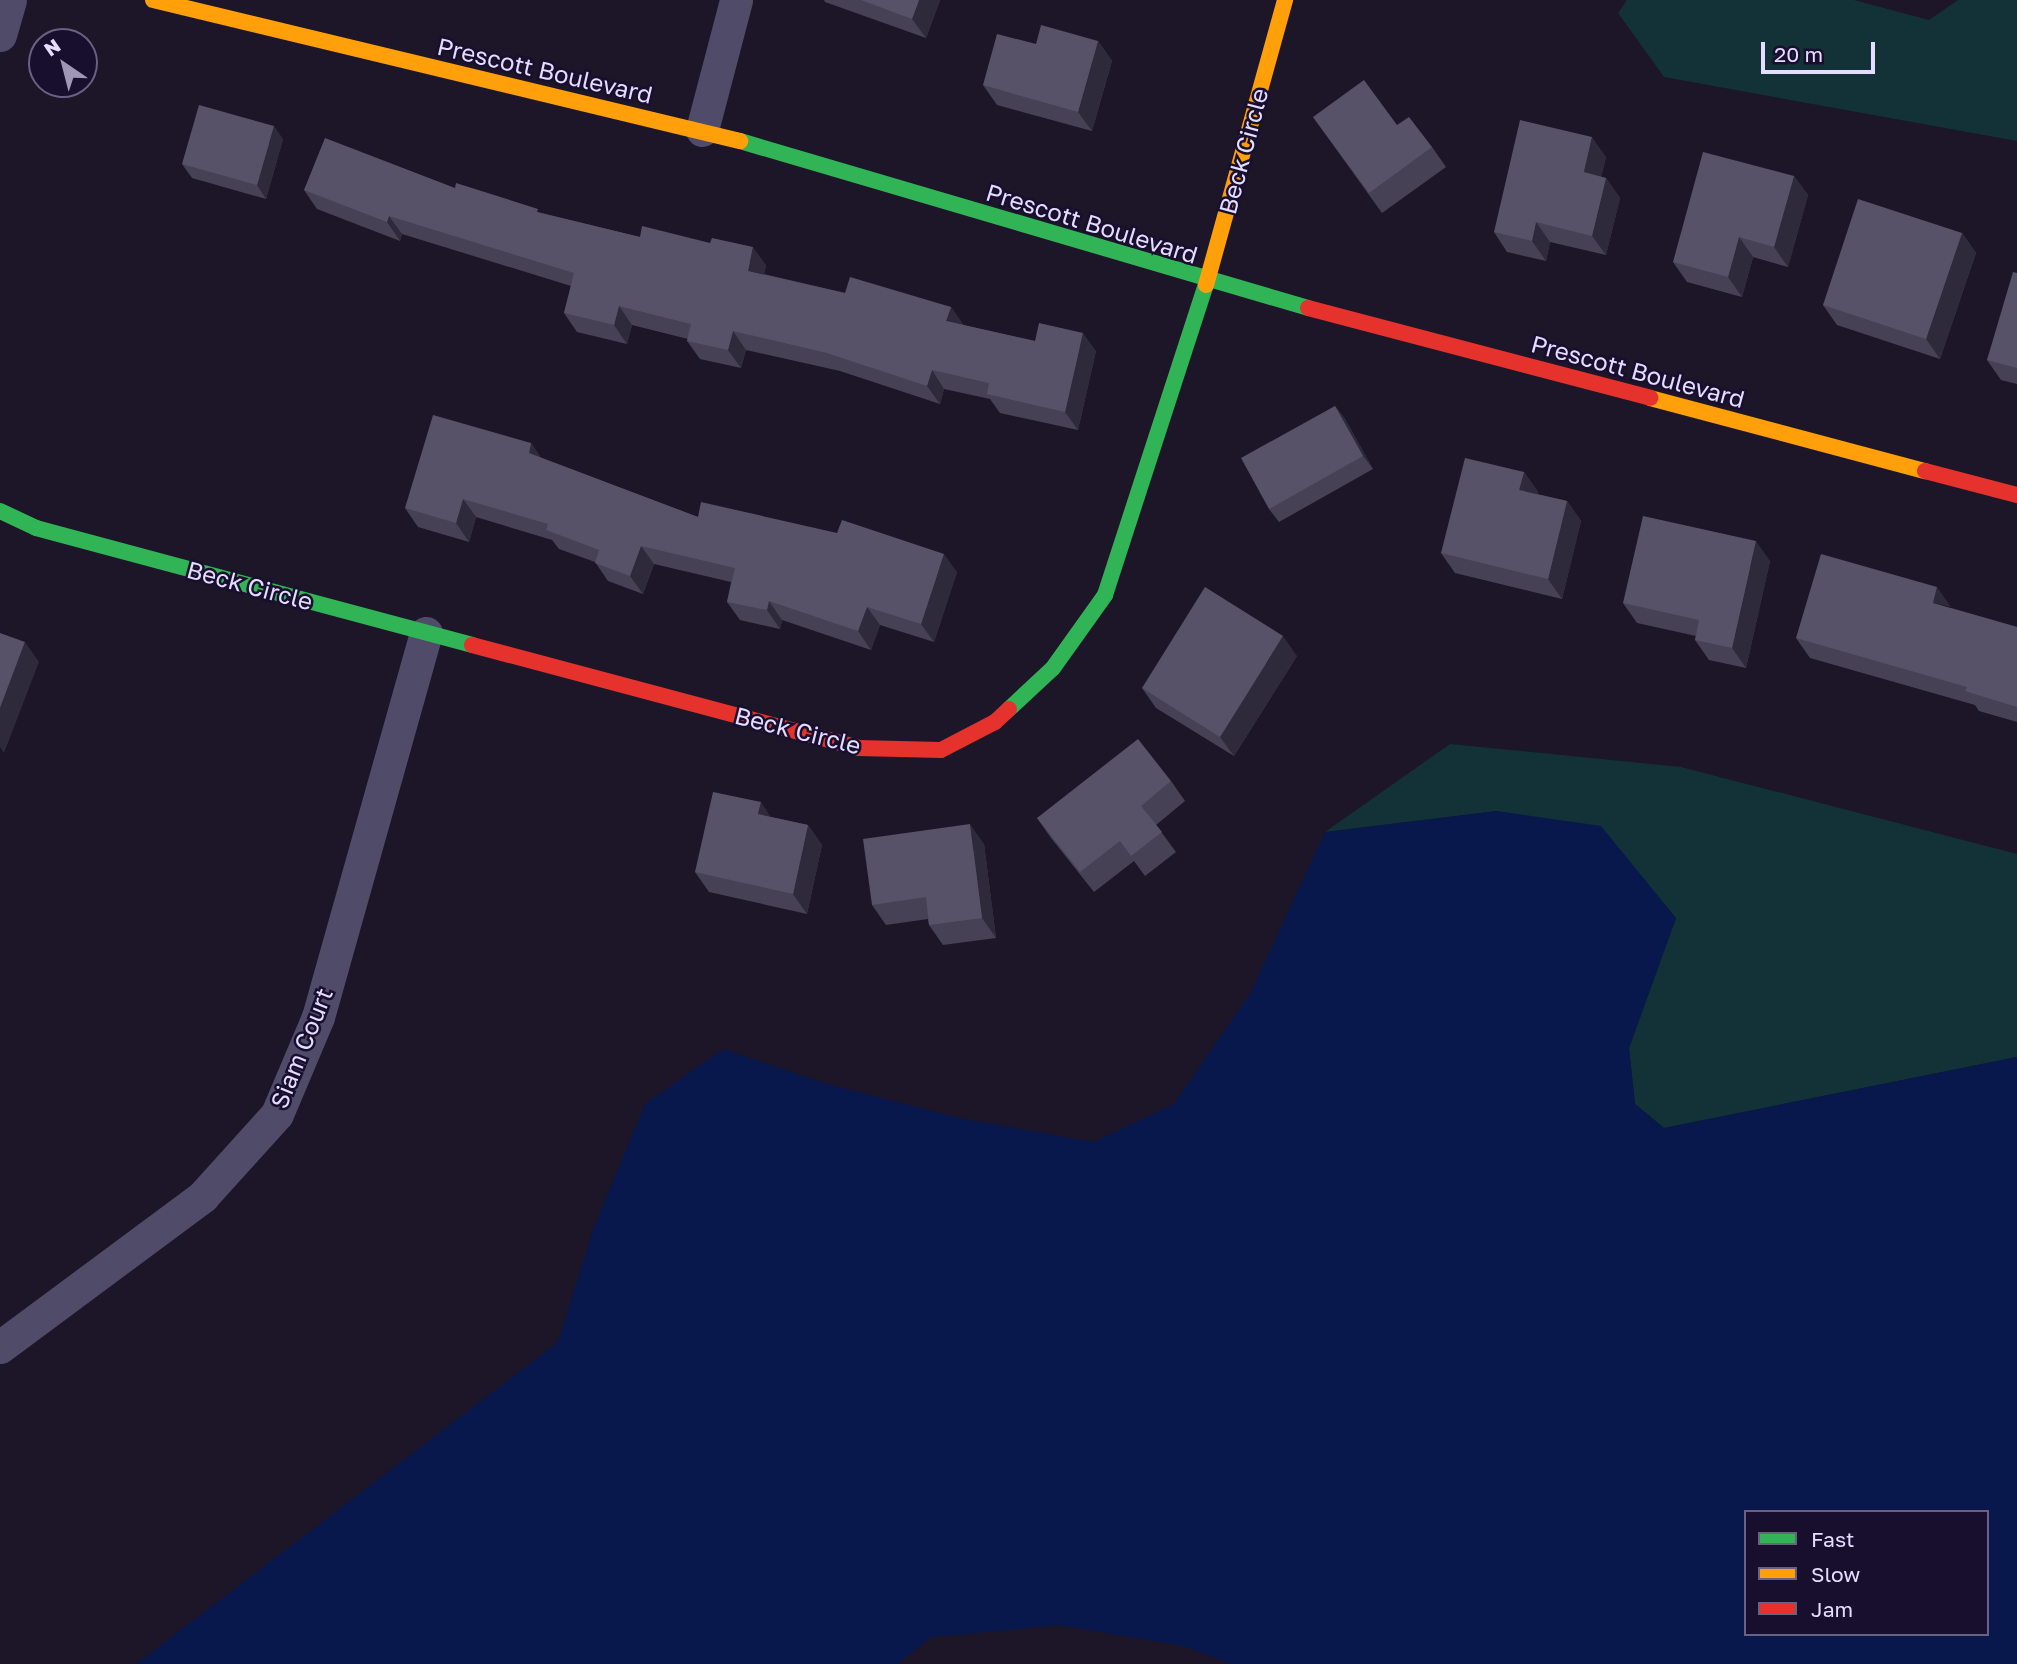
<!DOCTYPE html>
<html>
<head>
<meta charset="utf-8">
<style>
  body { margin:0 }
  #map { position:relative; width:2017px; height:1664px; overflow:hidden; background:#1c1628; font-family:"Golos Text",sans-serif }
  div>[style] { position:absolute }
  .green>* { inset:0; background:#123237 }
  .water>* { inset:0; background:#08184d }
  .street>* { height:33px; margin:-16.5px; padding:0 16.5px; transform-origin:16.5px; border-radius:16.5px; background:#504b69 }
  .fast>* { height:16px; margin:-8px; padding:0 8px; transform-origin:8px; border-radius:8px; background:#30b455 }
  .slow>* { height:16px; margin:-8px; padding:0 8px; transform-origin:8px; border-radius:8px; background:#ff9f0a }
  .jam>* { height:16px; margin:-8px; padding:0 8px; transform-origin:8px; border-radius:8px; background:#e5322d }
  .wall>* { inset:0; background:#474156 }
  .shaded-wall>* { inset:0; background:#2f293c }
  .building>* { inset:0; background:#585268 }
  span { translate:-50% -50%; white-space:nowrap; text-align:center; line-height:1.15; -webkit-text-stroke:5px #180f2f; paint-order:stroke }
  .street-label { font-size:24px; color:#e5ddff }
  .legend { position:absolute; left:1744px; top:1510px; width:245px; height:126px; box-sizing:border-box; background:#180f2f; border:2px solid #6a6182; margin:0; padding:9px 12px; list-style:none; font-size:21px; color:#e5ddff }
  .legend li { display:flex; align-items:center; gap:14px; height:35px }
  .legend b { width:35px; border:2px solid #6a6182 }
  .north { position:absolute; left:28px; top:28px; width:70px; height:70px; box-sizing:border-box; background:#180f2f; border:2px solid #6a6182; border-radius:50%; rotate:325deg; font-size:19px; font-weight:700; line-height:28px; text-align:center; color:#e5ddff }
  .north::after { content:''; display:block; margin:auto; width:24px; height:32px; background:#9f97b4; clip-path:polygon(50% 0,100% 100%,50% 72%,0 100%) }
  .scale { position:absolute; left:1761px; top:42px; width:114px; height:32px; box-sizing:border-box; border:4px solid #e5ddff; border-top:0; padding-left:9px; font-size:21px; line-height:24px; white-space:nowrap; color:#e5ddff; -webkit-text-stroke:5px #180f2f; paint-order:stroke }
</style>
</head>
<body>
<div id="map">
  <div class="green">
    <i style="clip-path:polygon(1627px 0,1854px 0,1929px 20px,1958px 0,2017px 0,2017px 141px,1664px 77px,1618px 13px)"></i>
    <i style="clip-path:polygon(1450px 744px,1681px 767px,2017px 854px,2017px 1057px,1664px 1128px,1635px 1104px,1629px 1048px,1676px 918px,1497px 811px,1325px 832px)"></i>
  </div>
  <div class="water">
    <i style="clip-path:polygon(evenodd,1497px 811px,1601px 826px,1676px 918px,1629px 1048px,1635px 1104px,1664px 1128px,2017px 1057px,2017px 1664px,1231px 1664px,1183px 1646px,1060px 1625px,932px 1637px,897px 1664px,136px 1664px,558px 1342px,594px 1227px,645px 1104px,723px 1049px,827px 1084px,959px 1118px,1093px 1142px,1174px 1104px,1251px 992px,1325px 832px,1497px 811px,1746px 1512px,1987px 1512px,1987px 1634px,1746px 1634px,1746px 1512px)"></i>
  </div>
  <div class="street">
    <i style="left:0;top:35px;width:36px;rotate:-74deg"></i>
    <i style="left:702px;top:130px;width:134px;rotate:-75.3deg"></i>
    <i style="left:0;top:1347px;width:253px;rotate:-36.6deg"></i>
    <i style="left:203px;top:1196px;width:110px;rotate:-47.9deg"></i>
    <i style="left:277px;top:1114px;width:105px;rotate:-67.1deg"></i>
    <i style="left:318px;top:1017px;width:399px;rotate:-74.3deg"></i>
  </div>
  <div class="fast">
    <i style="left:740px;top:141px;width:592px;rotate:16.38deg"></i>
    <i style="left:0;top:511px;width:40px;rotate:25deg"></i>
    <i style="left:36px;top:528px;width:451px;rotate:15deg"></i>
    <i style="left:1009px;top:709px;width:60px;rotate:-43deg"></i>
    <i style="left:1053px;top:668px;width:90px;rotate:-54.5deg"></i>
    <i style="left:1105px;top:595px;width:326px;rotate:-72deg"></i>
  </div>
  <div class="slow">
    <i style="left:153px;top:0;width:604px;rotate:13.51deg"></i>
    <i style="left:1206px;top:285px;width:296px;rotate:-74.5deg"></i>
    <i style="left:1650px;top:398px;width:285px;rotate:14.9deg"></i>
  </div>
  <div class="jam">
    <i style="left:1308px;top:308px;width:354px;rotate:14.7deg"></i>
    <i style="left:1925px;top:471px;width:95px;rotate:14.6deg"></i>
    <i style="left:472px;top:645px;width:400px;rotate:14.9deg"></i>
    <i style="left:858px;top:748px;width:83px;rotate:1.4deg"></i>
    <i style="left:941px;top:750px;width:61px;rotate:-27.4deg"></i>
    <i style="left:995px;top:722px;width:19px;rotate:-43deg"></i>
  </div>
  <div class="wall">
    <i style="clip-path:polygon(824px 0,940px 0,926px 38px,825px 2px)"></i>
    <i style="clip-path:polygon(1098px 41px,1112px 61px,1092px 131px,997px 105px,983px 85px,1036px 44px)"></i>
    <i style="clip-path:polygon(1313px 117px,1397px 125px,1432px 147px,1446px 167px,1382px 213px)"></i>
    <i style="clip-path:polygon(283px 139px,266px 199px,192px 178px,182px 164px)"></i>
    <i style="clip-path:polygon(1606px 157px,1601px 177px,1606px 178px,1620px 198px,1606px 255px,1550px 242px,1546px 261px,1507px 252px,1494px 232px)"></i>
    <i style="clip-path:polygon(1794px 176px,1808px 195px,1788px 267px,1753px 257px,1742px 297px,1687px 282px,1673px 262px)"></i>
    <i style="clip-path:polygon(455px 188px,541px 213px,640px 237px,766px 265px,764px 274px,845px 293px,951px 307px,963px 325px,1035px 341px,1096px 351px,1078px 430px,1000px 413px,990px 399px,944px 389px,940px 404px,840px 371px,746px 350px,741px 368px,700px 359px,687px 341px,688px 339px,632px 325px,627px 344px,577px 332px,564px 313px,571px 286px,402px 234px,400px 241px,317px 209px,304px 190px)"></i>
    <i style="clip-path:polygon(1962px 233px,1976px 253px,1940px 359px,1837px 325px,1823px 305px)"></i>
    <i style="clip-path:polygon(2017px 273px,2017px 384px,2001px 380px,1987px 360px)"></i>
    <i style="clip-path:polygon(1335px 406px,1345px 419px,1373px 469px,1279px 522px,1269px 509px)"></i>
    <i style="clip-path:polygon(531px 443px,541px 458px,698px 517px,957px 572px,934px 642px,880px 625px,871px 650px,782px 620px,780px 629px,740px 620px,727px 602px,731px 582px,654px 564px,643px 594px,608px 581px,595px 562px,559px 549px,552px 540px,476px 517px,469px 542px,418px 527px,405px 508px)"></i>
    <i style="clip-path:polygon(1524px 472px,1538px 492px,1537px 494px,1567px 501px,1581px 521px,1562px 599px,1455px 573px,1441px 553px)"></i>
    <i style="clip-path:polygon(1770px 561px,1746px 668px,1709px 660px,1695px 640px,1696px 636px,1637px 623px,1623px 603px)"></i>
    <i style="clip-path:polygon(1951px 608px,2017px 627px,2017px 722px,1979px 711px,1975px 705px,1810px 658px,1796px 638px)"></i>
    <i style="clip-path:polygon(1297px 656px,1234px 756px,1156px 708px,1142px 688px)"></i>
    <i style="clip-path:polygon(1171px 781px,1185px 801px,1156px 825px,1176px 852px,1145px 876px,1134px 861px,1094px 892px,1051px 838px,1037px 818px)"></i>
    <i style="clip-path:polygon(771px 817px,808px 825px,822px 845px,807px 914px,709px 892px,695px 872px)"></i>
    <i style="clip-path:polygon(984px 844px,996px 938px,943px 945px,929px 925px,928px 919px,886px 925px,872px 905px)"></i>
  </div>
  <div class="shaded-wall">
    <i style="clip-path:polygon(919px 0,940px 0,926px 38px,912px 19px)"></i>
    <i style="clip-path:polygon(1098px 41px,1112px 61px,1092px 131px,1078px 112px)"></i>
    <i style="clip-path:polygon(274px 126px,283px 139px,266px 199px,257px 185px)"></i>
    <i style="clip-path:polygon(1592px 137px,1606px 157px,1598px 192px,1584px 172px)"></i>
    <i style="clip-path:polygon(1794px 176px,1808px 195px,1788px 267px,1774px 247px)"></i>
    <i style="clip-path:polygon(1606px 178px,1620px 198px,1606px 255px,1592px 236px)"></i>
    <i style="clip-path:polygon(389px 216px,402px 234px,400px 241px,387px 222px)"></i>
    <i style="clip-path:polygon(1536px 222px,1550px 242px,1546px 261px,1532px 241px)"></i>
    <i style="clip-path:polygon(1962px 233px,1976px 253px,1940px 359px,1926px 339px)"></i>
    <i style="clip-path:polygon(1739px 237px,1753px 257px,1742px 297px,1728px 277px)"></i>
    <i style="clip-path:polygon(753px 247px,766px 265px,761px 289px,748px 271px)"></i>
    <i style="clip-path:polygon(619px 306px,632px 325px,627px 344px,614px 325px)"></i>
    <i style="clip-path:polygon(951px 307px,964px 325px,946px 321px)"></i>
    <i style="clip-path:polygon(733px 331px,746px 350px,741px 368px,728px 350px)"></i>
    <i style="clip-path:polygon(1083px 333px,1096px 351px,1078px 430px,1065px 412px)"></i>
    <i style="clip-path:polygon(932px 370px,944px 389px,940px 404px,927px 386px)"></i>
    <i style="clip-path:polygon(1335px 406px,1345px 419px,1373px 469px,1363px 456px)"></i>
    <i style="clip-path:polygon(531px 443px,544px 462px,529px 453px)"></i>
    <i style="clip-path:polygon(1524px 472px,1538px 492px,1533px 510px,1519px 490px)"></i>
    <i style="clip-path:polygon(463px 499px,476px 517px,469px 542px,456px 523px)"></i>
    <i style="clip-path:polygon(1567px 501px,1581px 521px,1562px 599px,1548px 579px)"></i>
    <i style="clip-path:polygon(1756px 541px,1770px 561px,1746px 668px,1732px 648px)"></i>
    <i style="clip-path:polygon(641px 546px,654px 564px,643px 594px,630px 576px)"></i>
    <i style="clip-path:polygon(944px 554px,957px 572px,934px 642px,921px 624px)"></i>
    <i style="clip-path:polygon(1937px 587px,1951px 607px,1933px 603px)"></i>
    <i style="clip-path:polygon(769px 601px,782px 620px,780px 629px,767px 610px)"></i>
    <i style="clip-path:polygon(867px 607px,880px 625px,871px 650px,858px 631px)"></i>
    <i style="clip-path:polygon(1283px 636px,1297px 656px,1234px 756px,1220px 737px)"></i>
    <i style="clip-path:polygon(25px 642px,39px 662px,4px 753px,0 747px,0 708px)"></i>
    <i style="clip-path:polygon(761px 802px,774px 822px,758px 814px)"></i>
    <i style="clip-path:polygon(970px 824px,984px 844px,996px 938px,982px 918px)"></i>
    <i style="clip-path:polygon(808px 825px,822px 845px,807px 914px,793px 894px)"></i>
  </div>
  <div class="building">
    <i style="clip-path:polygon(861px 0,919px 0,912px 19px)"></i>
    <i style="clip-path:polygon(1041px 25px,1098px 41px,1078px 112px,983px 85px,997px 34px,1036px 44px)"></i>
    <i style="clip-path:polygon(1364px 80px,1397px 125px,1409px 117px,1432px 147px,1369px 193px,1313px 117px)"></i>
    <i style="clip-path:polygon(199px 105px,274px 126px,257px 185px,182px 164px)"></i>
    <i style="clip-path:polygon(1520px 120px,1592px 137px,1584px 172px,1606px 178px,1592px 236px,1536px 222px,1532px 241px,1494px 232px)"></i>
    <i style="clip-path:polygon(325px 138px,455px 188px,456px 183px,538px 209px,537px 212px,640px 237px,642px 226px,710px 243px,712px 238px,753px 247px,748px 271px,845px 293px,850px 277px,951px 307px,946px 321px,1035px 341px,1039px 323px,1083px 333px,1065px 412px,987px 394px,989px 383px,932px 370px,927px 386px,827px 353px,733px 331px,728px 350px,687px 341px,691px 324px,619px 306px,614px 325px,564px 313px,574px 273px,389px 216px,387px 222px,304px 190px)"></i>
    <i style="clip-path:polygon(1703px 152px,1794px 176px,1774px 247px,1739px 237px,1728px 277px,1673px 262px)"></i>
    <i style="clip-path:polygon(1858px 199px,1962px 233px,1926px 339px,1823px 305px)"></i>
    <i style="clip-path:polygon(2013px 272px,2017px 273px,2017px 368px,1987px 360px)"></i>
    <i style="clip-path:polygon(1335px 406px,1363px 456px,1269px 509px,1241px 458px)"></i>
    <i style="clip-path:polygon(433px 415px,531px 443px,529px 453px,698px 517px,701px 502px,837px 533px,842px 520px,944px 554px,921px 624px,867px 607px,858px 631px,769px 601px,767px 610px,727px 602px,735px 568px,641px 546px,630px 576px,595px 563px,599px 550px,546px 530px,548px 524px,463px 499px,456px 523px,405px 508px)"></i>
    <i style="clip-path:polygon(1465px 458px,1524px 472px,1519px 490px,1567px 501px,1548px 579px,1441px 553px)"></i>
    <i style="clip-path:polygon(1643px 516px,1756px 541px,1732px 648px,1695px 640px,1699px 620px,1623px 603px)"></i>
    <i style="clip-path:polygon(1821px 554px,1937px 587px,1933px 603px,2017px 627px,2017px 707px,1965px 691px,1967px 687px,1796px 638px)"></i>
    <i style="clip-path:polygon(1205px 587px,1283px 636px,1220px 737px,1142px 688px)"></i>
    <i style="clip-path:polygon(0 633px,25px 642px,0 708px)"></i>
    <i style="clip-path:polygon(1138px 739px,1171px 781px,1141px 806px,1162px 832px,1131px 856px,1120px 841px,1080px 872px,1037px 818px)"></i>
    <i style="clip-path:polygon(713px 792px,761px 802px,758px 814px,808px 825px,793px 894px,695px 872px)"></i>
    <i style="clip-path:polygon(970px 824px,982px 918px,929px 925px,926px 897px,872px 905px,863px 839px)"></i>
  </div>
  <div class="street-label">
    <span style="left:545px;top:70px;rotate:13deg">Prescott Boulevard</span>
    <span style="left:1243px;top:151px;rotate:-75deg">Beck Circle</span>
    <span style="left:1092px;top:223px;rotate:17deg">Prescott Boulevard</span>
    <span style="left:1638px;top:371px;rotate:15deg">Prescott Boulevard</span>
    <span style="left:250px;top:585px;rotate:15deg">Beck Circle</span>
    <span style="left:798px;top:730px;rotate:14deg">Beck Circle</span>
    <span style="left:301px;top:1048px;rotate:-68deg">Siam Court</span>
  </div>
  <ul class="legend">
  <li><b style="height:9px;background:#30b455"></b>Fast</li>
  <li><b style="height:9px;background:#ff9f0a"></b>Slow</li>
  <li><b style="height:9px;background:#e5322d"></b>Jam</li>
  </ul>
  <div class="north">N</div>
  <div class="scale">20 m</div>
</div>
</body>
</html>
